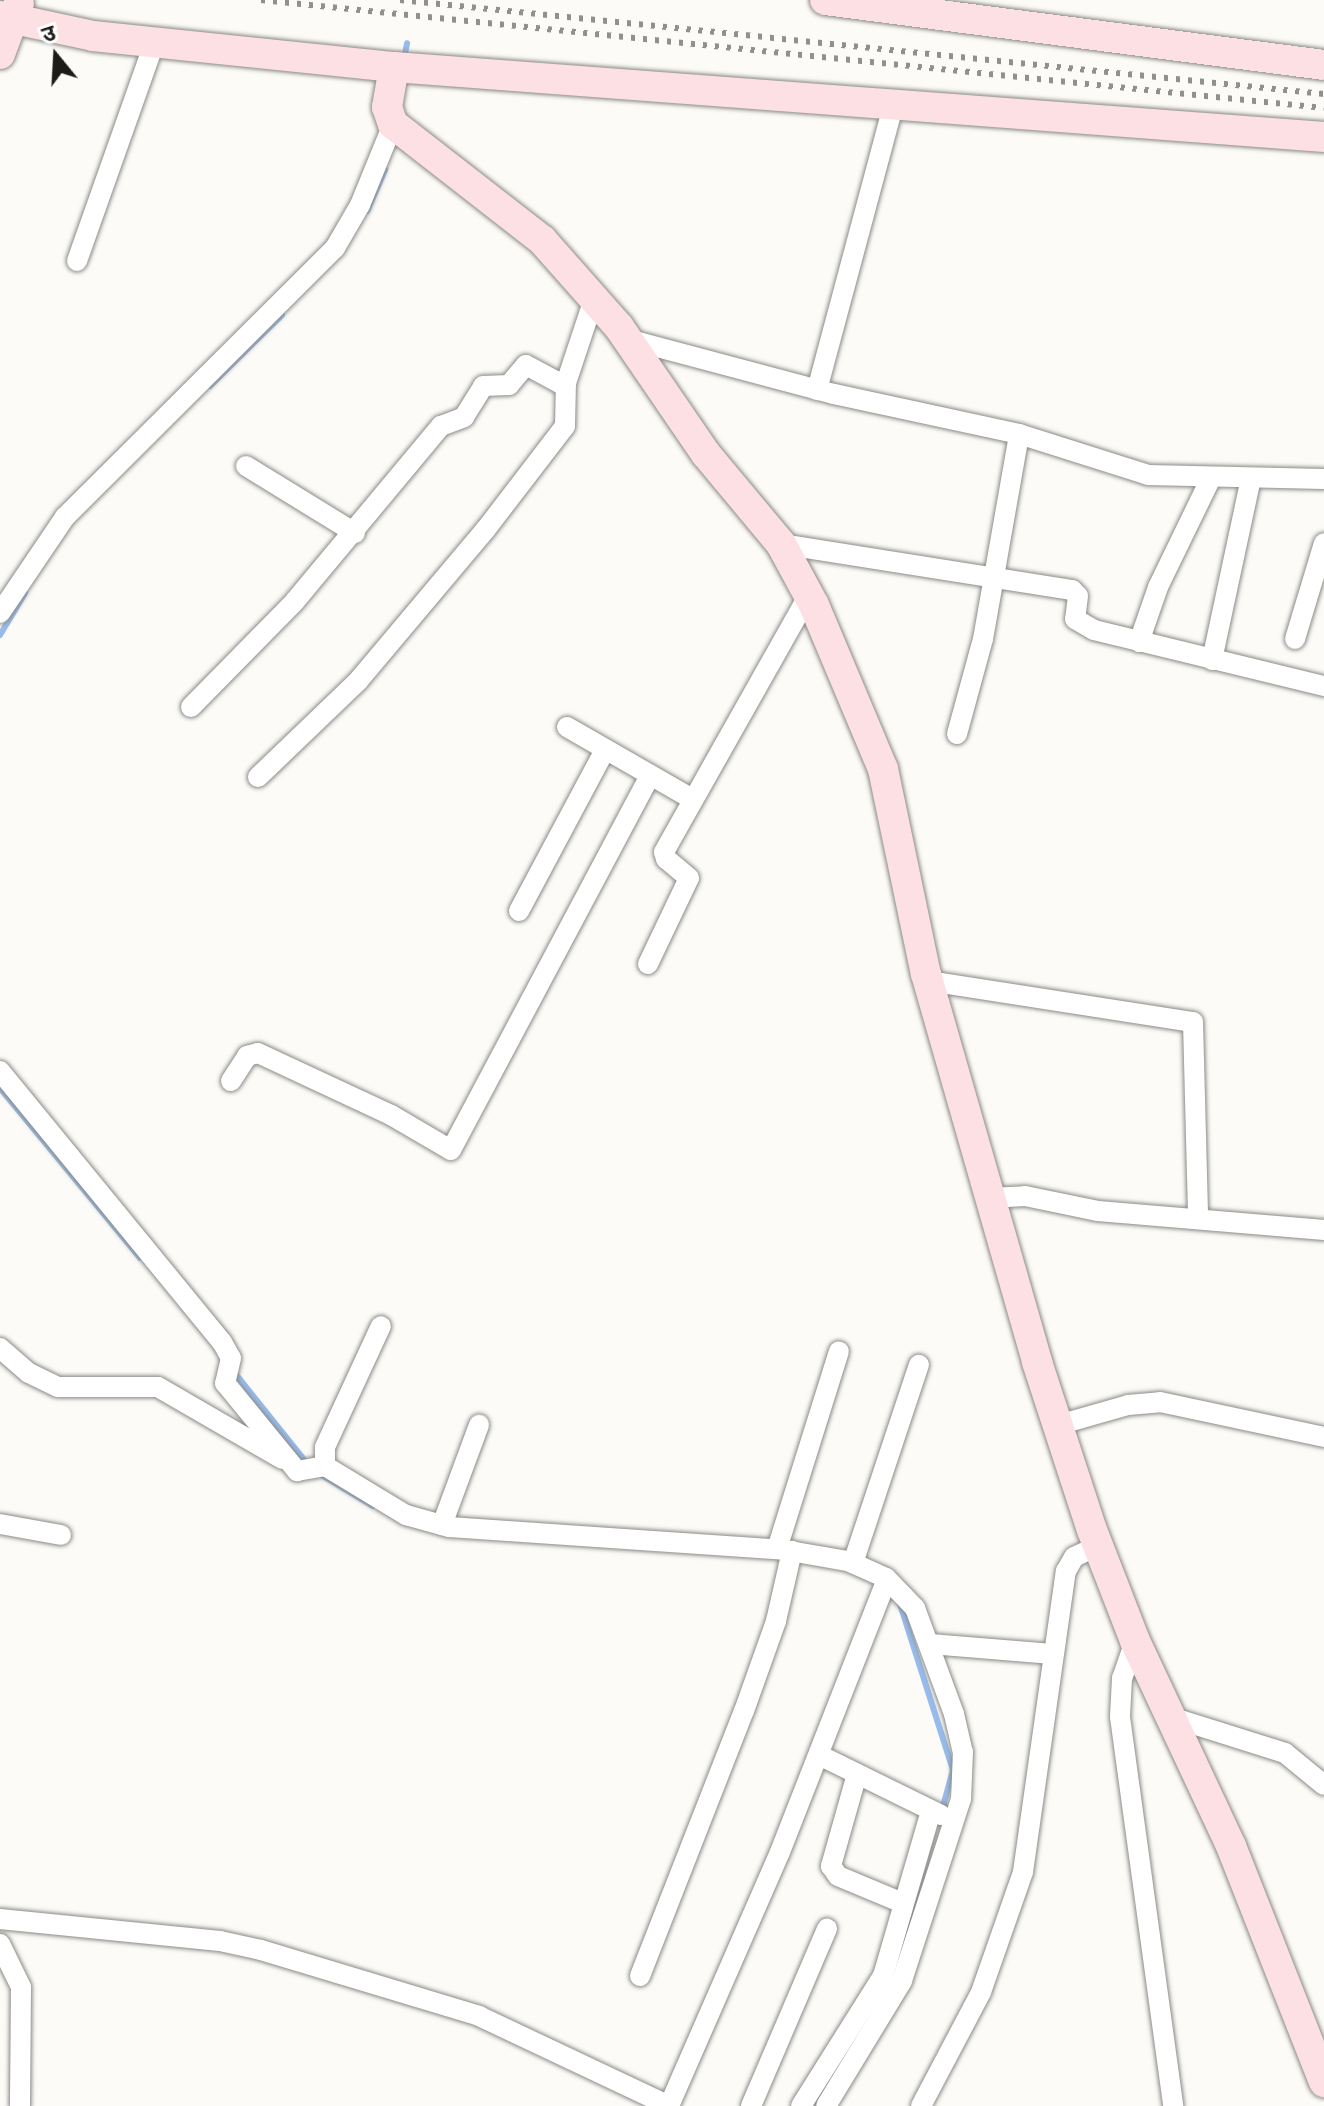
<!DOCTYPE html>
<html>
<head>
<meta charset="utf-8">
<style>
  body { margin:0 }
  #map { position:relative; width:1324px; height:2106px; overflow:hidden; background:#fcfbf7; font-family:"Space Grotesk","Noto Sans Devanagari",sans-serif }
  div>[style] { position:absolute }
  .stream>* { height:6px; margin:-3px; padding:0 3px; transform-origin:3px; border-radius:3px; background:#97bbeb }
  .roads { filter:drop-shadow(0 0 2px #8a8a86) drop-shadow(0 0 2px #8a8a86) }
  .street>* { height:20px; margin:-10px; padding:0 10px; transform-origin:10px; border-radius:10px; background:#fff }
  .secondary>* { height:30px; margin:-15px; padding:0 15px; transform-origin:15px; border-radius:15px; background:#fce0e3 }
  .rail>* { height:6px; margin-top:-3px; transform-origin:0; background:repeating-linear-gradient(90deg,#91908e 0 4px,transparent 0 12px) }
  span { translate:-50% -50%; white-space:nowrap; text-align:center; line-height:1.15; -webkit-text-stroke:6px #fff; paint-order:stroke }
  .north { position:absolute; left:16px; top:16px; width:80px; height:80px; -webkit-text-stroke:6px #fff; paint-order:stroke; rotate:342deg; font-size:22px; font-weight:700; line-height:32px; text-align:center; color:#1d1c1b }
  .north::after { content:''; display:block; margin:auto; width:28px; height:36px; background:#1d1c1b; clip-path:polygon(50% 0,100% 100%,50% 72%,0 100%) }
</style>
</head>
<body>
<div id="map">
  <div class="stream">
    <i style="left:404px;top:59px;width:16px;rotate:-79deg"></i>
    <i style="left:367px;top:211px;width:45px;rotate:-66.3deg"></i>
    <i style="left:210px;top:386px;width:101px;rotate:-44.6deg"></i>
    <i style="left:0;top:635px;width:49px;rotate:-59.2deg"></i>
    <i style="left:0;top:1088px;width:220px;rotate:50.5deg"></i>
    <i style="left:234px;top:1372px;width:117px;rotate:51.3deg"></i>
    <i style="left:318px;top:1473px;width:64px;rotate:31deg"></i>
    <i style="left:900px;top:1604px;width:174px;rotate:72.3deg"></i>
    <i style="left:953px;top:1770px;width:41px;rotate:105.4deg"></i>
  </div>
  <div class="roads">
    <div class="street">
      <i style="left:77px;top:261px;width:231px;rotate:-70.5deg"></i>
      <i style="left:627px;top:339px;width:214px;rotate:14.9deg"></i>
      <i style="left:834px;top:394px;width:189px;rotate:12.2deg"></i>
      <i style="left:1019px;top:434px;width:135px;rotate:17.6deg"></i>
      <i style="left:1148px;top:475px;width:176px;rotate:1.3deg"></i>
      <i style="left:817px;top:390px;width:294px;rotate:-75deg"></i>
      <i style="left:246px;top:466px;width:128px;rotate:31.6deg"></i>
      <i style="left:781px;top:544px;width:295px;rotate:9deg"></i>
      <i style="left:1072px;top:590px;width:8px;rotate:45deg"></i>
      <i style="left:1078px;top:596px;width:23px;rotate:97deg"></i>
      <i style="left:1075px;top:619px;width:22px;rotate:30deg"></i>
      <i style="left:1094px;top:630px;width:237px;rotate:13.7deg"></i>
      <i style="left:0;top:613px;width:116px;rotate:-55.9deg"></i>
      <i style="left:65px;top:517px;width:381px;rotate:-44.9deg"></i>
      <i style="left:335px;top:248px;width:50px;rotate:-59.8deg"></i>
      <i style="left:360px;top:205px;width:87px;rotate:-67.8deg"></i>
      <i style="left:1295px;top:639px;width:100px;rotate:-73.2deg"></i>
      <i style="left:1139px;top:642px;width:58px;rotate:-70.9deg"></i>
      <i style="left:1158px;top:587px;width:121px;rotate:-64.1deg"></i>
      <i style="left:1212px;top:660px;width:186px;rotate:-77.9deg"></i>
      <i style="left:191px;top:707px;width:148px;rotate:-45.5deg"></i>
      <i style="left:295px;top:601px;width:228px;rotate:-50.2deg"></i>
      <i style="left:441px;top:426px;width:25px;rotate:-21deg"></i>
      <i style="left:464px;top:417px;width:36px;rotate:-58deg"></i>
      <i style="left:483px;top:386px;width:26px;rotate:-2deg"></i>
      <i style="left:509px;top:385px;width:26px;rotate:-50deg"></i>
      <i style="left:526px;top:365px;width:44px;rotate:28.3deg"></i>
      <i style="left:567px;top:727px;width:144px;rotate:29.9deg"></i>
      <i style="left:957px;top:734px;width:98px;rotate:-74.7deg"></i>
      <i style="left:983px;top:639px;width:208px;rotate:-80deg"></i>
      <i style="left:258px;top:777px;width:139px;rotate:-43.8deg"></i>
      <i style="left:358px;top:681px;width:199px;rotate:-49.9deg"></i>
      <i style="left:486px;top:529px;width:130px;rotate:-52.5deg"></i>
      <i style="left:565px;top:426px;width:43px;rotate:-88.7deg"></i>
      <i style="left:566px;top:383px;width:89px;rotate:-71.6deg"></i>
      <i style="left:519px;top:911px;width:183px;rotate:-61.9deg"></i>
      <i style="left:648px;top:964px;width:95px;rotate:-64.5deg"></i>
      <i style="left:689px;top:878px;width:30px;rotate:-140deg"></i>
      <i style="left:666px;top:859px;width:7px;rotate:-106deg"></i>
      <i style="left:664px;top:852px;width:295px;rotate:-60.6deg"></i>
      <i style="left:928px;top:981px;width:268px;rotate:8.8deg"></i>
      <i style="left:1193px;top:1022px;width:194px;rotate:88.5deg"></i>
      <i style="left:0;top:1071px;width:350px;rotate:50.7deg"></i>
      <i style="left:222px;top:1342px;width:18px;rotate:61deg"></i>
      <i style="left:231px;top:1358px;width:26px;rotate:103deg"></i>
      <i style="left:225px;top:1383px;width:114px;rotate:50.7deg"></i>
      <i style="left:297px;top:1471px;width:28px;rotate:-10deg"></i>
      <i style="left:325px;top:1466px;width:95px;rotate:31.2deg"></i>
      <i style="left:406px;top:1515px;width:45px;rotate:15.6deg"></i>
      <i style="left:449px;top:1527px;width:336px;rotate:3.9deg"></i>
      <i style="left:784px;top:1550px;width:65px;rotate:9.8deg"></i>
      <i style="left:848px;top:1561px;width:42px;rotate:24.1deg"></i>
      <i style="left:886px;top:1578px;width:42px;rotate:46deg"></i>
      <i style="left:915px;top:1608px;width:113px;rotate:69.8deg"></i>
      <i style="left:954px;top:1714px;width:39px;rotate:77deg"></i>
      <i style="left:963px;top:1752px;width:47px;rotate:92.4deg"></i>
      <i style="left:961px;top:1799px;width:191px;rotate:108deg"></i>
      <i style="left:902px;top:1981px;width:146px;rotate:121.3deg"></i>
      <i style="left:231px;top:1081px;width:30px;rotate:-57deg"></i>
      <i style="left:247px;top:1056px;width:11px;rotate:-15deg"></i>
      <i style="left:258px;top:1053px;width:147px;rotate:25deg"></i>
      <i style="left:391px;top:1115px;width:69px;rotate:30.3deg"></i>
      <i style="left:451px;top:1150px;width:422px;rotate:-62deg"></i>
      <i style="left:989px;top:1198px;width:36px;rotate:-3deg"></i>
      <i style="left:1025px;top:1196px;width:75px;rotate:11.6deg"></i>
      <i style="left:1098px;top:1211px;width:227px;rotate:4.8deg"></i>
      <i style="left:0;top:1348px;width:38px;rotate:41deg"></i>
      <i style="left:29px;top:1373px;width:32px;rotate:26deg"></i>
      <i style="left:58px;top:1387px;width:100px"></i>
      <i style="left:158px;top:1387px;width:143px;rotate:30.1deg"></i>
      <i style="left:1058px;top:1425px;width:73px;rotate:-15.9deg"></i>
      <i style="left:1128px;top:1405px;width:32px;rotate:-5deg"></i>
      <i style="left:1160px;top:1402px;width:168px;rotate:12deg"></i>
      <i style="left:325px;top:1466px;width:19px;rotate:-90deg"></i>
      <i style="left:325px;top:1447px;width:133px;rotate:-65.2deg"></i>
      <i style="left:0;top:1524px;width:62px;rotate:10.2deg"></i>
      <i style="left:442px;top:1525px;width:107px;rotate:-69.7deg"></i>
      <i style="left:777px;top:1549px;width:207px;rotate:-72.6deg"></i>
      <i style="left:853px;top:1563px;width:209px;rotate:-71.6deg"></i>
      <i style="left:1135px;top:1641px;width:39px;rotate:109deg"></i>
      <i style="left:1122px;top:1678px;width:39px;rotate:93deg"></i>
      <i style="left:1120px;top:1717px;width:393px;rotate:82.2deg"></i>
      <i style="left:931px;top:1644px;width:121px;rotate:4.7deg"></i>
      <i style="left:1174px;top:1718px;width:116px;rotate:17.5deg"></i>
      <i style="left:1285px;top:1753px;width:50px;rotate:39.4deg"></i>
      <i style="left:819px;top:1755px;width:136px;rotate:26.2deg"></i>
      <i style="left:857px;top:1774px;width:96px;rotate:105.8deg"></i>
      <i style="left:831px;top:1866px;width:12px;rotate:55deg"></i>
      <i style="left:838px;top:1876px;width:70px;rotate:22.6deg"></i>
      <i style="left:0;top:1919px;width:221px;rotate:5.7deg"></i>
      <i style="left:220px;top:1941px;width:42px;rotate:12.4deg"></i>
      <i style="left:261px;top:1950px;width:228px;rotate:16.8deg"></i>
      <i style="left:479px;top:2016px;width:210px;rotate:25.3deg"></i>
      <i style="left:0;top:1944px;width:48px;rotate:64deg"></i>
      <i style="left:21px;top:1987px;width:119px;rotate:90.5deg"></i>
      <i style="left:640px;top:1976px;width:285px;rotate:-68.6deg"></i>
      <i style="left:744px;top:1711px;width:96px;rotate:-70.4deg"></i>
      <i style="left:776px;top:1621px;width:72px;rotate:-77.1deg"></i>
      <i style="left:669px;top:2106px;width:277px;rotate:-66.4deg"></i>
      <i style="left:780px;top:1852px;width:293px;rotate:-68.6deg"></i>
      <i style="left:751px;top:2106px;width:193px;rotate:-66.8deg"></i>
      <i style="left:801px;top:2106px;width:154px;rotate:-57.8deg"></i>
      <i style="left:883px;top:1976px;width:172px;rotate:-73.8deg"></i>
      <i style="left:921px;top:2106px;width:129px;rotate:-62.2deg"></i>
      <i style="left:981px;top:1992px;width:127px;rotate:-70.7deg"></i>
      <i style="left:1023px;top:1872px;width:304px;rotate:-81.9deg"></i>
      <i style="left:1066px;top:1571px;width:16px;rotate:-60deg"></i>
      <i style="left:1074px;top:1557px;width:26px;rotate:-25deg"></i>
    </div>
    <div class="secondary">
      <i style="left:825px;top:0;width:503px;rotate:7.42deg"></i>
      <i style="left:0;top:16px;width:95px;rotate:12.1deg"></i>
      <i style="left:93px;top:36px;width:303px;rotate:5.9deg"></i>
      <i style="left:394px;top:67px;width:933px;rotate:4.3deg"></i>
      <i style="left:0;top:54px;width:54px;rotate:-69.6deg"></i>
      <i style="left:394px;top:67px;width:41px;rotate:99.9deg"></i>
      <i style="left:387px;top:107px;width:18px;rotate:71deg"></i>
      <i style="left:393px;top:124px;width:189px;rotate:37.9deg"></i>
      <i style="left:542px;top:240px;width:116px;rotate:48.5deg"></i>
      <i style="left:619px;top:327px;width:154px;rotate:55.6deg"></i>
      <i style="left:706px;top:454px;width:117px;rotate:50.2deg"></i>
      <i style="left:781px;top:544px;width:69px;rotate:61.6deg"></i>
      <i style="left:814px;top:605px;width:178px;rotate:67.2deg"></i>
      <i style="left:883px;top:769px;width:209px;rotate:78.2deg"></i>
      <i style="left:926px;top:974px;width:404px;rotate:74deg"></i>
      <i style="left:1037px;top:1362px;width:177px;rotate:71.9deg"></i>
      <i style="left:1092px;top:1530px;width:119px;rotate:68.8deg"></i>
      <i style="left:1135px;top:1641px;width:226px;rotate:64.9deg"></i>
      <i style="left:1231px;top:1846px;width:254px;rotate:68.5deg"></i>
    </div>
  </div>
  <div class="rail">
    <i style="left:261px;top:0;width:1068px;rotate:5.8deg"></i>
    <i style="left:400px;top:0;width:929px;rotate:5.81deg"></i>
  </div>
  <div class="north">उ</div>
</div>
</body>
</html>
